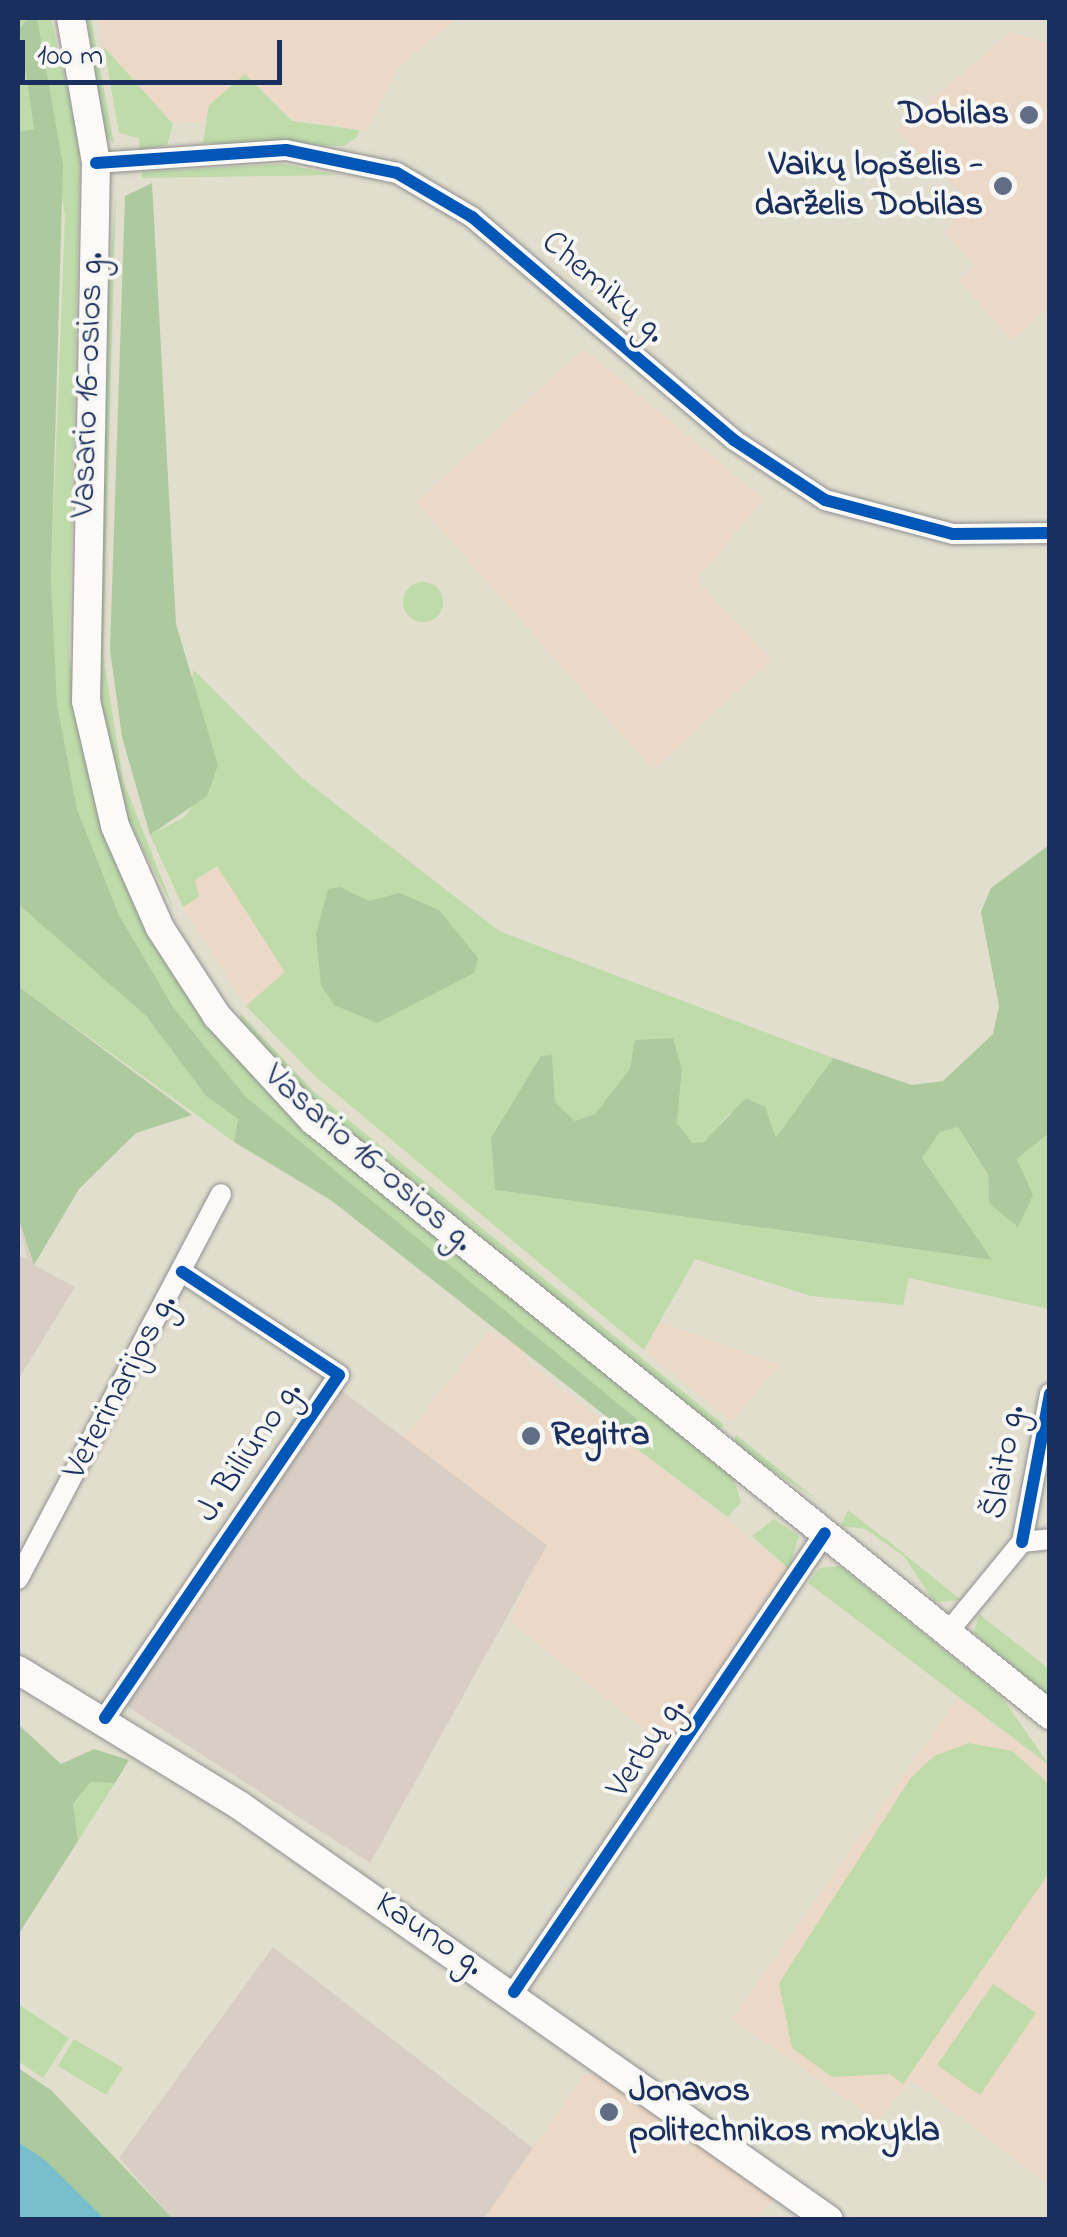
<!DOCTYPE html>
<html>
<head>
<meta charset="utf-8">
<style>
  body { margin:0 }
  #map { position:relative; width:1067px; height:2237px; overflow:hidden; background:#e2dece; font-family:"Indie Flower",sans-serif }
  div>[style] { position:absolute }
  .built>* { inset:0; background:#ecd8c6 }
  .industrial>* { inset:0; background:#d8cec4 }
  .green>* { inset:0; background:#bedba9 }
  .round { border-radius:50% }
  .forest>* { inset:0; background:#acca9e }
  .water>* { inset:0; background:#78becb }
  .roads { filter:drop-shadow(0 0 2px #8f9090) drop-shadow(0 0 2px #8f9090) }
  .street>* { height:20px; margin:-10px; padding:0 10px; transform-origin:10px; border-radius:10px; background:#fbfaf8 }
  .secondary>* { height:28px; margin:-14px; padding:0 14px; transform-origin:14px; border-radius:14px; background:#fbfaf8 }
  .cycleway>* { height:12px; margin:-6px; padding:0 6px; transform-origin:6px; border-radius:6px; background:#0057b8 }
  .dots>* { width:28px; height:28px; translate:-50% -50%; box-sizing:border-box; border:5px solid #f6f6f2; border-radius:50% }
  span { translate:-50% -50%; white-space:nowrap; text-align:center; line-height:1.15; -webkit-text-stroke:8px #f6f6f2; paint-order:stroke }
  .poi-label { font-size:35px; color:#1b2f5e; font-weight:700 }
  .right { translate:-100% -50%; text-align:right }
  .left { translate:0 -50%; text-align:left }
  .street-label { font-size:35px; color:#1b2f5e }
  .frame { position:absolute; inset:0; border:20px solid #1b2f5e; pointer-events:none }
  .scale { position:absolute; left:20px; top:40px; width:262px; height:45px; box-sizing:border-box; border:5px solid #1b2f5e; border-top:0; padding-left:12px; font-size:30px; line-height:35px; white-space:nowrap; color:#1b2f5e; -webkit-text-stroke:8px #f6f6f2; paint-order:stroke }
</style>
</head>
<body>
<div id="map">
  <div class="built">
    <i style="clip-path:polygon(99px 18px,457px 18px,399px 67px,367px 131px,209px 105px,204px 122px,173px 124px,104px 47px)"></i>
    <i style="clip-path:polygon(1011px 32px,1050px 44px,1049px 307px,1012px 340px,959px 281px,975px 266px,945px 232px,969px 200px,896px 130px)"></i>
    <i style="clip-path:polygon(584px 349px,763px 499px,697px 580px,771px 660px,653px 770px,417px 502px)"></i>
    <i style="clip-path:polygon(217px 866px,285px 972px,246px 1006px,183px 907px,198px 897px,194px 880px)"></i>
    <i style="clip-path:polygon(660px 1322px,780px 1365px,731px 1421px,644px 1350px)"></i>
    <i style="clip-path:polygon(488px 1332px,521px 1345px,525px 1360px,789px 1569px,670px 1750px,510px 1621px,546px 1544px,400px 1443px)"></i>
    <i style="clip-path:polygon(958px 1698px,1049px 1765px,1049px 2185px,912px 2080px,878px 2121px,732px 2019px)"></i>
    <i style="clip-path:polygon(610px 2074px,775px 2198px,756px 2219px,483px 2220px,584px 2075px)"></i>
  </div>
  <div class="industrial">
    <i style="clip-path:polygon(18px 1216px,34px 1265px,75px 1287px,18px 1380px,18px 1256px,27px 1258px)"></i>
    <i style="clip-path:polygon(337px 1387px,547px 1545px,370px 1863px,123px 1704px)"></i>
    <i style="clip-path:polygon(273px 1947px,533px 2148px,483px 2220px,173px 2219px,119px 2158px)"></i>
  </div>
  <div class="green">
    <i style="clip-path:polygon(18px 18px,28px 19px,19px 29px,34px 130px,18px 132px)"></i>
    <i style="clip-path:polygon(37px 18px,51px 18px,80px 146px,69px 657px,108px 842px,218px 1036px,271px 1095px,732px 1473px,741px 1502px,728px 1517px,621px 1437px,638px 1420px,246px 1097px,173px 1007px,119px 915px,77px 809px,57px 703px,51px 579px,65px 217px)"></i>
    <i style="clip-path:polygon(87px 18px,91px 18px,114px 144px,102px 133px)"></i>
    <i style="clip-path:polygon(104px 47px,173px 124px,167px 145px,140px 150px,139px 138px,119px 133px)"></i>
    <i style="clip-path:polygon(245px 74px,292px 121px,359px 130px,357px 137px,344px 146px,203px 143px,209px 105px)"></i>
    <i style="clip-path:polygon(283px 164px,338px 175px,142px 178px,142px 172px)"></i>
    <i style="clip-path:polygon(116px 193px,103px 654px,123px 780px,174px 910px,118px 801px,98px 707px,103px 354px)"></i>
    <i class="round" style="left:403px;top:582px;width:40px;height:40px"></i>
    <i style="clip-path:polygon(194px 670px,302px 778px,499px 931px,833px 1058px,776px 1139px,730px 1113px,704px 1143px,691px 1143px,677px 1123px,682px 1070px,636px 1041px,631px 1069px,595px 1114px,575px 1121px,555px 1102px,552px 1056px,495px 1190px,991px 1260px,922px 1158px,940px 1132px,958px 1127px,988px 1176px,989px 1203px,1017px 1159px,1049px 1133px,1049px 1309px,909px 1278px,903px 1305px,811px 1296px,695px 1259px,644px 1350px,315px 1076px,246px 1006px,285px 972px,217px 866px,195px 880px,199px 897px,183px 907px,150px 835px,185px 817px,218px 765px,189px 692px)"></i>
    <i style="clip-path:polygon(18px 904px,146px 1016px,206px 1096px,238px 1119px,234px 1142px,18px 986px)"></i>
    <i style="clip-path:polygon(241px 1014px,313px 1091px,724px 1425px,717px 1431px,331px 1119px,239px 1023px)"></i>
    <i style="clip-path:polygon(736px 1435px,819px 1501px,734px 1446px)"></i>
    <i style="clip-path:polygon(848px 1510px,892px 1544px,961px 1600px,934px 1602px,904px 1556px,865px 1529px,841px 1526px)"></i>
    <i style="clip-path:polygon(774px 1519px,799px 1536px,789px 1569px,752px 1536px)"></i>
    <i style="clip-path:polygon(840px 1566px,1001px 1696px,1049px 1765px,808px 1583px,820px 1568px)"></i>
    <i style="clip-path:polygon(979px 1614px,1049px 1669px,1049px 1697px,974px 1633px)"></i>
    <i style="clip-path:polygon(969px 1743px,1012px 1751px,1047px 1782px,1049px 1873px,903px 2084px,890px 2074px,832px 2077px,792px 2048px,779px 1983px,910px 1779px,934px 1756px)"></i>
    <i style="clip-path:polygon(91px 1782px,115px 1783px,78px 1841px,73px 1805px)"></i>
    <i style="clip-path:polygon(993px 1984px,1036px 2013px,980px 2095px,937px 2065px)"></i>
    <i style="clip-path:polygon(18px 2004px,69px 2038px,43px 2078px,18px 2061px)"></i>
    <i style="clip-path:polygon(74px 2039px,123px 2068px,106px 2095px,58px 2066px)"></i>
  </div>
  <div class="forest">
    <i style="clip-path:polygon(28px 18px,37px 18px,63px 165px,51px 579px,57px 703px,77px 809px,119px 915px,173px 1007px,246px 1097px,638px 1420px,630px 1435px,332px 1201px,234px 1142px,238px 1119px,206px 1096px,146px 1016px,18px 904px,18px 132px,34px 129px,19px 29px)"></i>
    <i style="clip-path:polygon(152px 183px,176px 624px,218px 765px,207px 796px,150px 835px,122px 737px,110px 650px,125px 196px)"></i>
    <i style="clip-path:polygon(1049px 845px,1049px 1133px,1017px 1159px,1033px 1195px,1018px 1227px,989px 1203px,988px 1175px,958px 1127px,940px 1132px,922px 1158px,992px 1260px,495px 1190px,491px 1138px,541px 1056px,552px 1055px,555px 1102px,575px 1121px,595px 1114px,630px 1069px,635px 1040px,673px 1038px,682px 1070px,677px 1123px,692px 1143px,704px 1142px,746px 1098px,765px 1107px,776px 1138px,833px 1058px,912px 1085px,943px 1081px,993px 1034px,999px 1006px,981px 912px,991px 888px)"></i>
    <i style="clip-path:polygon(340px 887px,369px 901px,400px 893px,439px 910px,478px 958px,474px 973px,377px 1023px,334px 1005px,321px 985px,316px 934px,328px 889px)"></i>
    <i style="clip-path:polygon(18px 986px,192px 1115px,136px 1133px,79px 1189px,34px 1265px,18px 1216px)"></i>
    <i style="clip-path:polygon(18px 1724px,61px 1764px,94px 1749px,129px 1760px,115px 1783px,91px 1782px,73px 1804px,78px 1841px,18px 1935px)"></i>
    <i style="clip-path:polygon(18px 2068px,51px 2090px,173px 2219px,105px 2219px,18px 2142px)"></i>
  </div>
  <div class="water">
    <i style="clip-path:polygon(18px 2142px,45px 2160px,105px 2219px,18px 2219px)"></i>
  </div>
  <div class="roads">
    <div class="street">
      <i style="left:96px;top:163px;width:190px;rotate:-3.9deg"></i>
      <i style="left:286px;top:150px;width:113px;rotate:11.7deg"></i>
      <i style="left:397px;top:173px;width:87px;rotate:30.4deg"></i>
      <i style="left:472px;top:217px;width:344px;rotate:40.4deg"></i>
      <i style="left:734px;top:440px;width:109px;rotate:33.4deg"></i>
      <i style="left:825px;top:500px;width:132px;rotate:14.9deg"></i>
      <i style="left:953px;top:534px;width:97px;rotate:-0.6deg"></i>
      <i style="left:1022px;top:1542px;width:151px;rotate:-79.3deg"></i>
      <i style="left:18px;top:1579px;width:435px;rotate:-62.2deg"></i>
      <i style="left:948px;top:1632px;width:117px;rotate:-50.6deg"></i>
      <i style="left:1022px;top:1542px;width:28px;rotate:-6deg"></i>
      <i style="left:105px;top:1718px;width:415px;rotate:-55.7deg"></i>
      <i style="left:339px;top:1375px;width:188px;rotate:-146.7deg"></i>
      <i style="left:514px;top:1992px;width:554px;rotate:-55.88deg"></i>
    </div>
    <div class="secondary">
      <i style="left:71px;top:18px;width:147px;rotate:80.2deg"></i>
      <i style="left:96px;top:163px;width:538px;rotate:91.06deg"></i>
      <i style="left:86px;top:701px;width:128px;rotate:76.9deg"></i>
      <i style="left:115px;top:826px;width:111px;rotate:66.2deg"></i>
      <i style="left:160px;top:928px;width:105px;rotate:57.1deg"></i>
      <i style="left:217px;top:1016px;width:143px;rotate:47.3deg"></i>
      <i style="left:314px;top:1121px;width:946px;rotate:38.91deg"></i>
      <i style="left:18px;top:1670px;width:259px;rotate:31.4deg"></i>
      <i style="left:239px;top:1805px;width:721px;rotate:35.12deg"></i>
    </div>
  </div>
  <div class="cycleway">
    <i style="left:96px;top:163px;width:190px;rotate:-3.9deg"></i>
    <i style="left:286px;top:150px;width:113px;rotate:11.7deg"></i>
    <i style="left:397px;top:173px;width:87px;rotate:30.4deg"></i>
    <i style="left:472px;top:217px;width:344px;rotate:40.4deg"></i>
    <i style="left:734px;top:440px;width:109px;rotate:33.4deg"></i>
    <i style="left:825px;top:500px;width:132px;rotate:14.9deg"></i>
    <i style="left:953px;top:534px;width:97px;rotate:-0.6deg"></i>
    <i style="left:1022px;top:1542px;width:151px;rotate:-79.3deg"></i>
    <i style="left:105px;top:1718px;width:415px;rotate:-55.7deg"></i>
    <i style="left:339px;top:1375px;width:188px;rotate:-146.7deg"></i>
    <i style="left:514px;top:1992px;width:554px;rotate:-55.88deg"></i>
  </div>
  <div class="dots">
    <i style="left:1029px;top:115px;background:#616c85"></i>
    <i style="left:1003px;top:186px;background:#616c85"></i>
    <i style="left:531px;top:1436px;background:#616c85"></i>
    <i style="left:609px;top:2112px;background:#616c85"></i>
  </div>
  <div class="poi-label">
    <span class="right" style="left:1009px;top:115px">Dobilas</span>
    <span class="right" style="left:983px;top:186px">Vaikų lopšelis -<br>darželis Dobilas</span>
    <span class="left" style="left:551px;top:1436px">Regitra</span>
    <span class="left" style="left:629px;top:2112px">Jonavos<br>politechnikos mokykla</span>
  </div>
  <div class="street-label">
    <span style="left:603px;top:288px;rotate:41deg">Chemikų g.</span>
    <span style="left:89px;top:385px;rotate:-88deg">Vasario 16-osios g.</span>
    <span style="left:368px;top:1159px;rotate:41deg">Vasario 16-osios g.</span>
    <span style="left:121px;top:1387px;rotate:-62deg">Veterinarijos g.</span>
    <span style="left:250px;top:1452px;rotate:-56deg">J. Biliūno g.</span>
    <span style="left:1005px;top:1462px;rotate:-80deg">Šlaito g.</span>
    <span style="left:647px;top:1748px;rotate:-56deg">Verbų g.</span>
    <span style="left:429px;top:1935px;rotate:34deg">Kauno g.</span>
  </div>
  <div class="frame"></div>
  <div class="scale">100 m</div>
</div>
</body>
</html>
